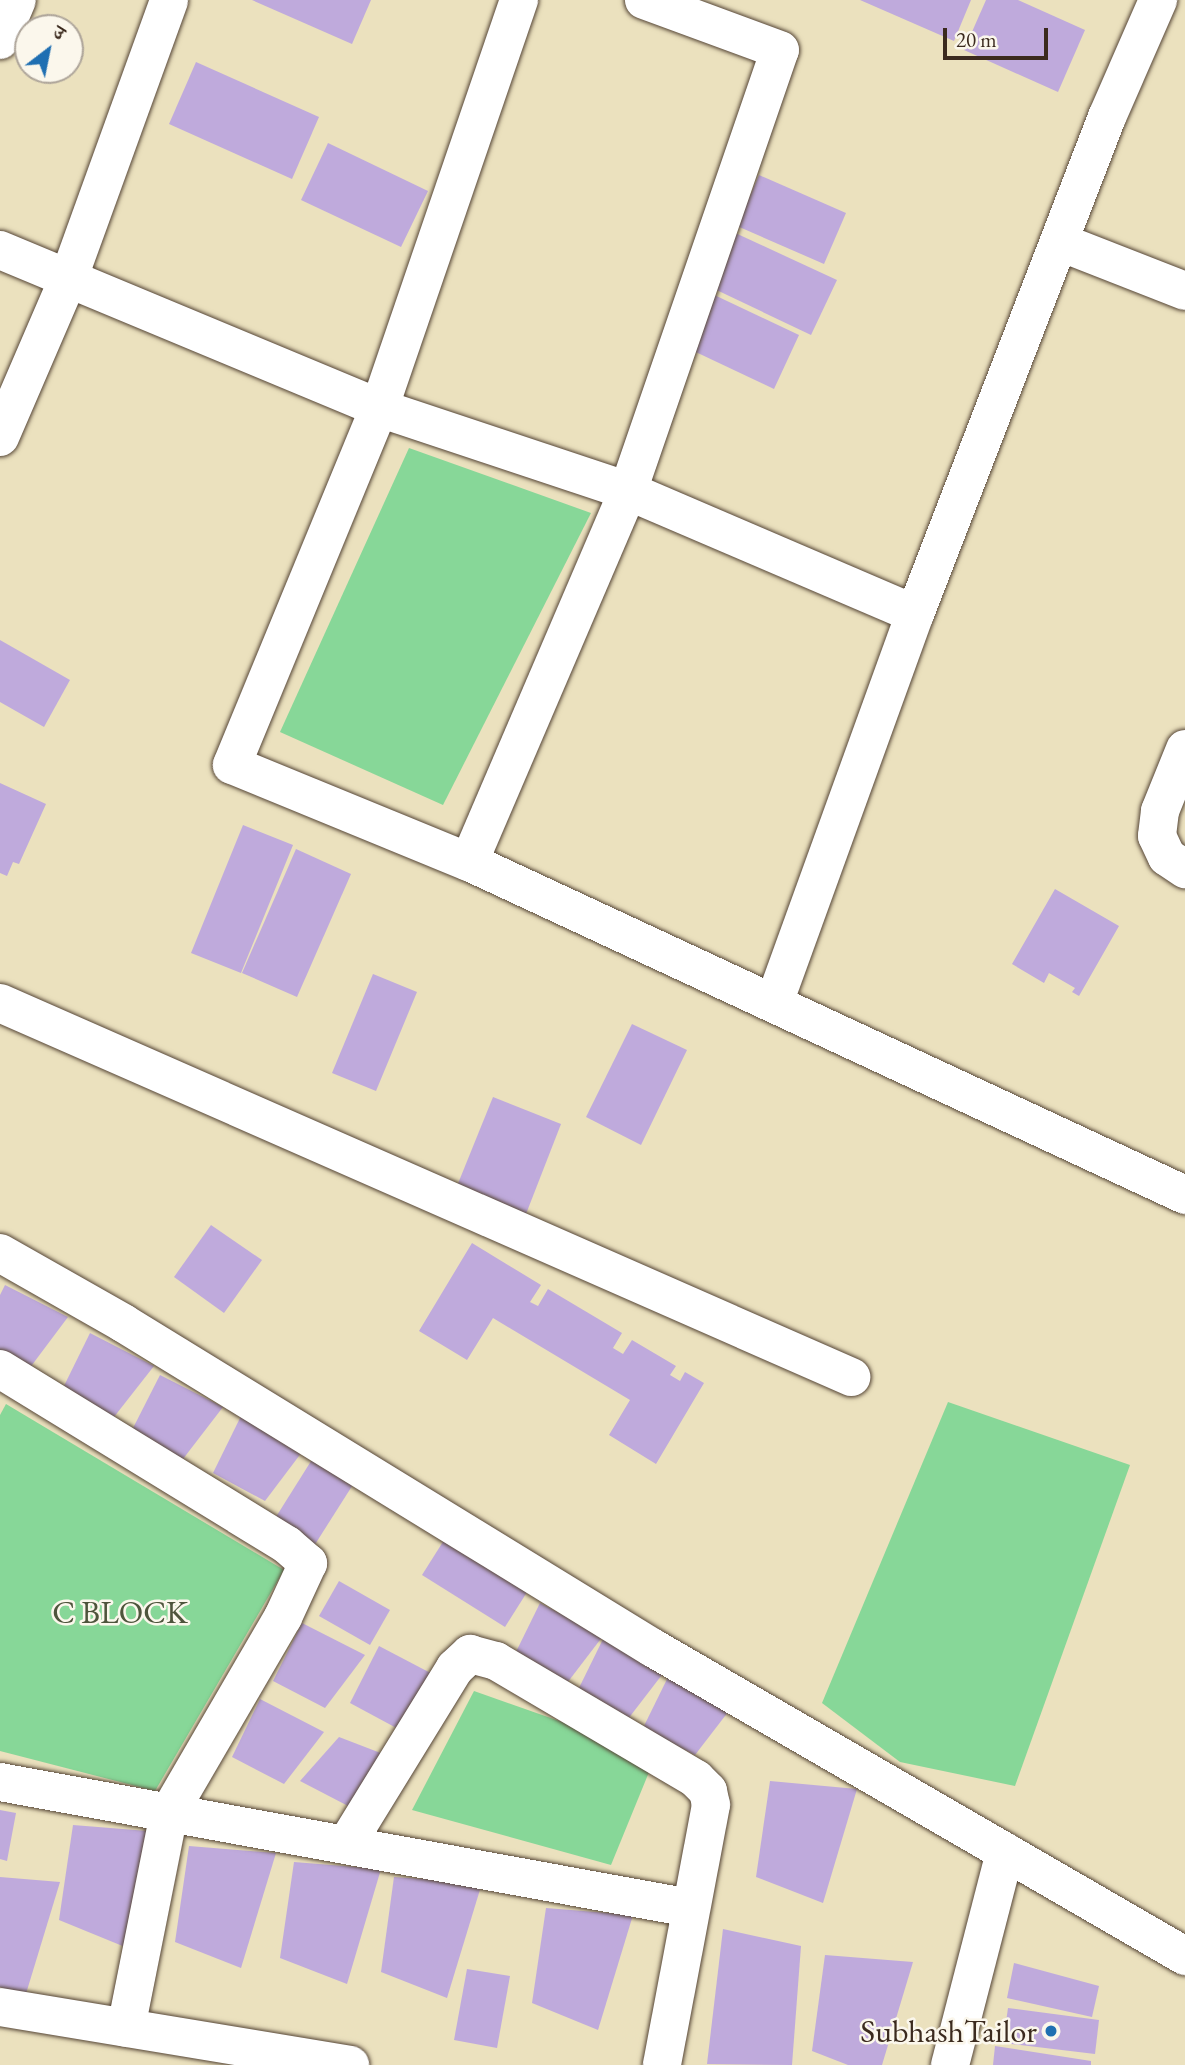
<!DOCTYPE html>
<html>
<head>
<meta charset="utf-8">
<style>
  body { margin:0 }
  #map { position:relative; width:1185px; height:2065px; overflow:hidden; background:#ebe1be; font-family:"EB Garamond","Noto Serif Devanagari",serif }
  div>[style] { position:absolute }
  .green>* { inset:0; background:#87d798 }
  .building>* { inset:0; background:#bfaadc }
  .roads { filter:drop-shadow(0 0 2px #554536) drop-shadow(0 0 2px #554536) }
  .street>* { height:38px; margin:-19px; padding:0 19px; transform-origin:19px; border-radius:19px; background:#fff }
  .secondary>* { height:38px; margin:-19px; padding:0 19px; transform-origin:19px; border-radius:19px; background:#fff }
  .highway>* { height:38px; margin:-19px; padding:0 19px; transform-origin:19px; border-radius:19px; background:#fff }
  .dots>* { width:19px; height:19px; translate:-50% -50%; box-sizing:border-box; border:4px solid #fbf7ec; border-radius:50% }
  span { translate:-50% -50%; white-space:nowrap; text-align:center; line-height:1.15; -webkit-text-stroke:5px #fbf7ec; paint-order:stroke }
  .park-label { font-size:32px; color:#4e553c }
  .poi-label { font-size:32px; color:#3b2a1e }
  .right { translate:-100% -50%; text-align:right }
  .north { position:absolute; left:14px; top:14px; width:70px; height:70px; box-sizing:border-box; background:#fbf7ec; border:2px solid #aea59a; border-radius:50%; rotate:32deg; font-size:19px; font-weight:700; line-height:28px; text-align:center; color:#3b2a1e }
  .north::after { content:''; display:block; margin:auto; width:24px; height:32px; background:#1f6fb2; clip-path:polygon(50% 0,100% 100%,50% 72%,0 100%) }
  .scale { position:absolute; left:943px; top:28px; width:105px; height:32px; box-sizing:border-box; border:4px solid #3b2a1e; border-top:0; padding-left:9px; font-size:21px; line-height:24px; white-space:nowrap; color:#3b2a1e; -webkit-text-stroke:5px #fbf7ec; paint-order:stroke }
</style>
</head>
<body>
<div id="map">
  <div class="green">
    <i style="clip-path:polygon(409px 448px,591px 513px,443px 805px,280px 732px)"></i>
    <i style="clip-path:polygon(948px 1402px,1130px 1465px,1015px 1786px,900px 1762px,822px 1703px)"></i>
    <i style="clip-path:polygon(6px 1404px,284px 1570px,155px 1791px,0 1751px,0 1415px)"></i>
    <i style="clip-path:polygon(474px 1691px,656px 1755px,611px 1865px,412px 1810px)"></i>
  </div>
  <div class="building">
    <i style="clip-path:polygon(252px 0,371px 0,352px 44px)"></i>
    <i style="clip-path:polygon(860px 0,971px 0,954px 41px)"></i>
    <i style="clip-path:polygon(986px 0,1018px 0,1085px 30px,1058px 92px,964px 50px)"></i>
    <i style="clip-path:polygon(196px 62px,319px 117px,292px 179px,169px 124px)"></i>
    <i style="clip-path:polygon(328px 143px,428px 191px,401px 247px,301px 200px)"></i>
    <i style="clip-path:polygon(759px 175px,846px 213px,824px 264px,737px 226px)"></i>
    <i style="clip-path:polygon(731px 231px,837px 280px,811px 335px,706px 285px)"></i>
    <i style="clip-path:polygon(708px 292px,799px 335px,774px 389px,683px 346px)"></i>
    <i style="clip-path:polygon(0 640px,70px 680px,44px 727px,0 702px)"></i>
    <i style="clip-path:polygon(0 783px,46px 804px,19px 864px,13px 862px,7px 876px,0 873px)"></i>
    <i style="clip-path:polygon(243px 825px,293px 845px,241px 973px,191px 953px)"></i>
    <i style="clip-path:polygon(296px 849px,351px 874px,297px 997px,242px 973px)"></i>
    <i style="clip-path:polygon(1055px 889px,1119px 926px,1079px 996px,1072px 992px,1075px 988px,1049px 973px,1044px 983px,1012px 964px)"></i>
    <i style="clip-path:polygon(373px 974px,417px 992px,376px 1091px,332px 1073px)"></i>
    <i style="clip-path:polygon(632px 1024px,687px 1050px,641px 1145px,586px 1117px)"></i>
    <i style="clip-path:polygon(493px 1097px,561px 1124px,526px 1214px,457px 1186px)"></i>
    <i style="clip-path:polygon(211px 1225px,262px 1260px,224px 1313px,174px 1277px)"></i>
    <i style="clip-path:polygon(472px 1243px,541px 1285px,530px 1302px,538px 1306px,548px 1289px,622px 1333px,613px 1348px,623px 1354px,632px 1340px,676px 1366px,670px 1375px,680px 1381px,685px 1372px,704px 1383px,656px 1464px,609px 1435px,630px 1400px,493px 1318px,467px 1360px,419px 1331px)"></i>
    <i style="clip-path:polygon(5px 1285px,68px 1317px,29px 1369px,0 1354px,0 1295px)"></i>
    <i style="clip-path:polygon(90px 1333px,154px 1366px,114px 1417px,62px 1390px)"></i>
    <i style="clip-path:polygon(160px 1375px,223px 1407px,183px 1459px,131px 1432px)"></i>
    <i style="clip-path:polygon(241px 1416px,305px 1448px,265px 1501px,213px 1473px)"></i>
    <i style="clip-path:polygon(313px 1458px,354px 1483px,314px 1546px,274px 1520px)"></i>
    <i style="clip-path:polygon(446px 1537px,529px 1589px,505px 1627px,422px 1575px)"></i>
    <i style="clip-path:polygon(339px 1581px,390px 1610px,370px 1645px,319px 1616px)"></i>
    <i style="clip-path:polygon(540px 1603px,603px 1636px,564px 1687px,512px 1660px)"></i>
    <i style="clip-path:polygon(302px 1623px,365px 1655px,325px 1708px,273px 1681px)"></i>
    <i style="clip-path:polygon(605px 1635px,668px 1667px,628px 1719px,577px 1692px)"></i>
    <i style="clip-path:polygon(379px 1646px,442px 1679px,402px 1731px,350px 1703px)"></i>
    <i style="clip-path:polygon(671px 1671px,735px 1703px,695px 1755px,643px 1728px)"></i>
    <i style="clip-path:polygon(260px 1699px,324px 1732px,284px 1784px,232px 1757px)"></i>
    <i style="clip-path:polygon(339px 1737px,391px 1757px,352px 1808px,300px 1781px)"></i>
    <i style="clip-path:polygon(770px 1781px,857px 1789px,823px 1903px,756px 1877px)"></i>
    <i style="clip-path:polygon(0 1810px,16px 1813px,7px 1861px,0 1859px)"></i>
    <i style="clip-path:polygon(73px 1825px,160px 1832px,125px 1947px,59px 1920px)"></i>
    <i style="clip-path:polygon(189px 1846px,276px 1853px,241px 1968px,175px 1942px)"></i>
    <i style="clip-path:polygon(294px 1862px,381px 1869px,347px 1984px,280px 1958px)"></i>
    <i style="clip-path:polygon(0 1877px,60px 1882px,25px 1997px,0 1987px)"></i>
    <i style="clip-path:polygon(394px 1877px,482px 1883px,447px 1998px,381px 1972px)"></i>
    <i style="clip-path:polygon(546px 1908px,633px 1915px,598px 2030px,532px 2003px)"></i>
    <i style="clip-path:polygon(723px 1929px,801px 1946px,792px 2065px,707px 2064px)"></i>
    <i style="clip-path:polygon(825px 1955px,913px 1962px,882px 2065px,848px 2065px,812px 2051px)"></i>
    <i style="clip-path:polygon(1014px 1963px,1099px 1986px,1092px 2017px,1007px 1998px)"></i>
    <i style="clip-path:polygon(467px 1969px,510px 1976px,497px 2048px,454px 2040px)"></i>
    <i style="clip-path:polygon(1008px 2008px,1099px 2020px,1095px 2054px,1003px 2043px)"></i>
    <i style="clip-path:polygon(995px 2046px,1091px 2061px,1091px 2065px,993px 2065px)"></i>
  </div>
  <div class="roads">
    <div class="street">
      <i style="left:519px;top:0;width:431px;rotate:108.9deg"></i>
      <i style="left:379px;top:408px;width:386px;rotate:112.4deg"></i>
      <i style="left:232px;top:765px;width:256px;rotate:22.3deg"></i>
      <i style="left:469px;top:862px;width:790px;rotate:24.94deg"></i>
      <i style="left:1060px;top:242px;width:134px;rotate:21.4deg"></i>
      <i style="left:0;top:250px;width:411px;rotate:22.6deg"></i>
      <i style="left:379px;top:408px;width:262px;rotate:18.4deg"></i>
      <i style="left:628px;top:491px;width:312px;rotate:23.2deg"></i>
      <i style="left:0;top:437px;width:174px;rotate:-66.7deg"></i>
      <i style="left:69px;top:277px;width:294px;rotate:-70.1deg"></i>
      <i style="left:1185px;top:749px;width:67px;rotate:112deg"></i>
      <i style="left:1160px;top:811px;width:25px;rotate:97deg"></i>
      <i style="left:1157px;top:836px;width:23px;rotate:65deg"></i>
      <i style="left:1167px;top:857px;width:22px;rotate:34deg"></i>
      <i style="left:469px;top:862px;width:404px;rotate:-66.8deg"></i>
      <i style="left:628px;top:491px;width:466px;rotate:-71deg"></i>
      <i style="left:780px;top:50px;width:145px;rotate:-159.8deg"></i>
      <i style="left:0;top:1003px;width:930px;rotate:23.72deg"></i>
      <i style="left:774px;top:1003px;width:414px;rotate:-70.1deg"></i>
      <i style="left:915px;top:614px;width:533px;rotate:-68.88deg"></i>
      <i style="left:1107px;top:117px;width:128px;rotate:-66.4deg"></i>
      <i style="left:0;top:1253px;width:142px;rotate:29.6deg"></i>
      <i style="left:123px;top:1323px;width:622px;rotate:31.52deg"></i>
      <i style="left:653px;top:1648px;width:615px;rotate:30.07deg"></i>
      <i style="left:0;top:1369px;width:337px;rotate:31.5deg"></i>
      <i style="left:287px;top:1545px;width:28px;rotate:41deg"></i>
      <i style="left:308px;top:1563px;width:60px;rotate:114.8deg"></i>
      <i style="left:283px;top:1617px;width:227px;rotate:120.2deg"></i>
      <i style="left:169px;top:1813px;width:219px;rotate:101.3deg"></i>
      <i style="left:0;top:1782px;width:701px;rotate:10.35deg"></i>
      <i style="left:346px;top:1845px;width:208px;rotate:-58.4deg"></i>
      <i style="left:455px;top:1668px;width:21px;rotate:-43deg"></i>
      <i style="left:470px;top:1654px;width:27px;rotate:15deg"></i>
      <i style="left:496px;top:1661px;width:232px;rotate:30.5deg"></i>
      <i style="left:696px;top:1779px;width:17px;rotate:45deg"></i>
      <i style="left:708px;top:1791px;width:14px;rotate:78deg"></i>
      <i style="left:711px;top:1805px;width:265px;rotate:100.7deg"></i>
      <i style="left:950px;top:2065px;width:220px;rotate:-75.5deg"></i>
    </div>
    <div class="secondary">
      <i style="left:0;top:2007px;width:355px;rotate:9.4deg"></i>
    </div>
    <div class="highway">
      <i style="left:0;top:40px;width:43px;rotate:-67deg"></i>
    </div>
  </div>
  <div class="dots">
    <i style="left:1051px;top:2031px;background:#1f6fb2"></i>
  </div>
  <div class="park-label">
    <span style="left:120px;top:1612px">C BLOCK</span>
  </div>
  <div class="poi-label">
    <span class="right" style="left:1037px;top:2031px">SubhashTailor</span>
  </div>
  <div class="north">उ</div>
  <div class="scale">20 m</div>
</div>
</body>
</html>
